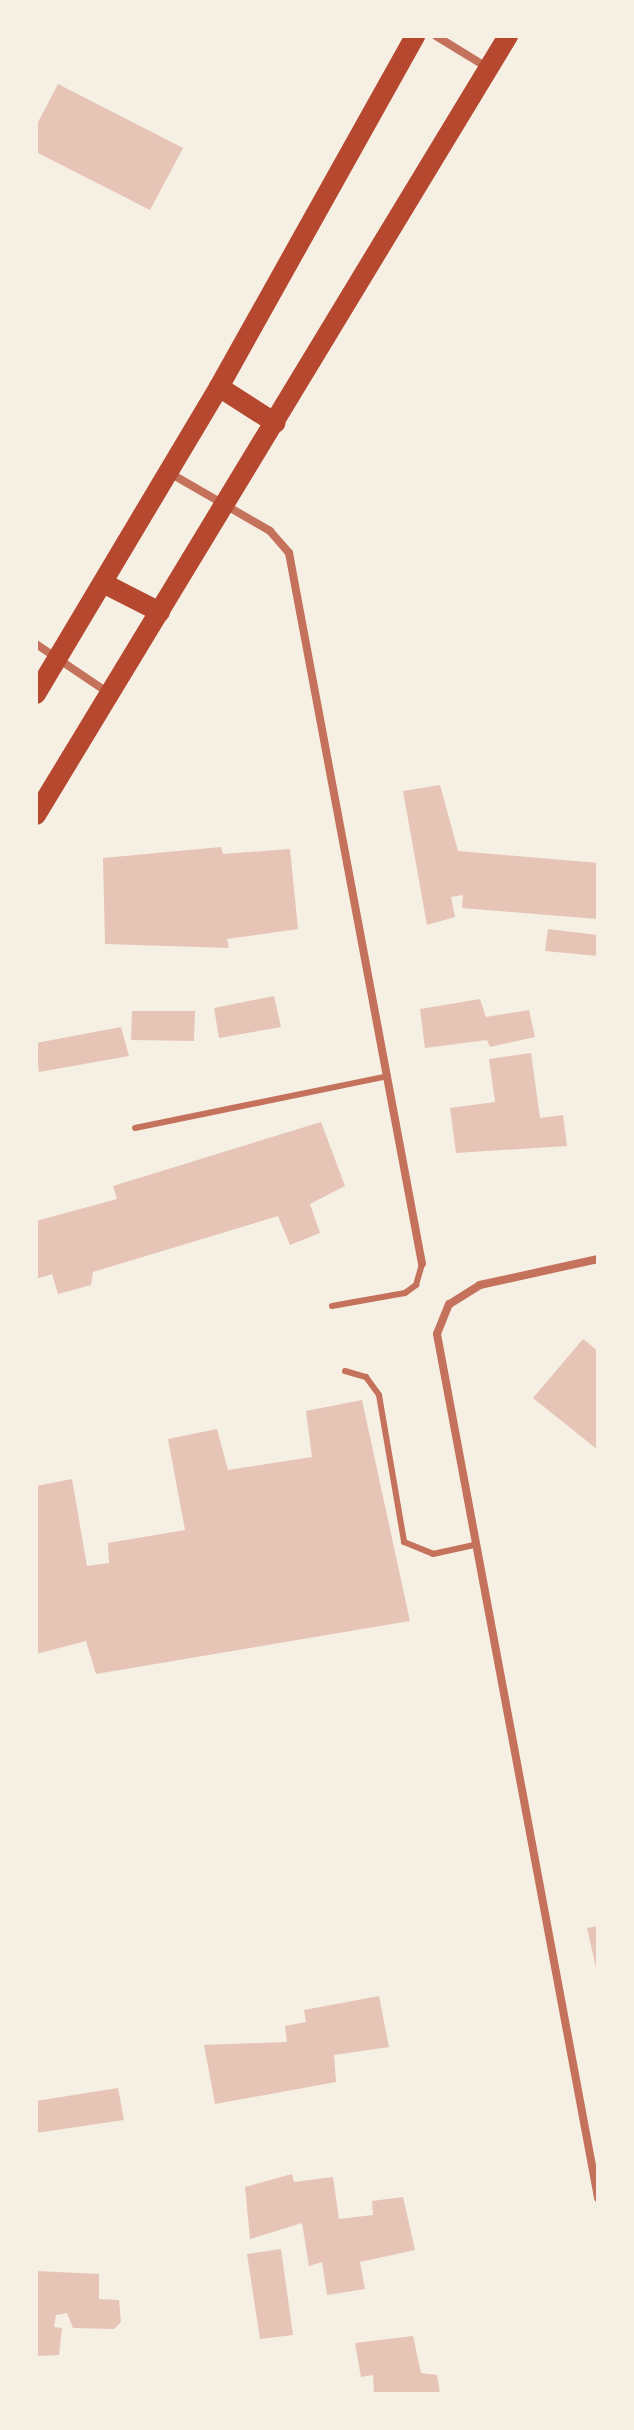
<!DOCTYPE html>
<html>
<head>
<meta charset="utf-8">
<style>
  body { margin:0 }
  #map { position:relative; width:634px; height:2430px; overflow:hidden; background:#f6efe4; font-family:"Titillium Web",sans-serif }
  div>[style] { position:absolute }
  .building>* { inset:0; background:#e6c5b7 }
  .service>* { height:6px; margin:-3px; padding:0 3px; transform-origin:3px; border-radius:3px; background:#c5725c }
  .minor>* { height:8px; margin:-4px; padding:0 4px; transform-origin:4px; border-radius:4px; background:#c5725c }
  .primary>* { height:20px; margin:-10px; padding:0 10px; transform-origin:10px; border-radius:10px; background:#b5482f }
  span { translate:-50% -50%; white-space:nowrap; text-align:center; line-height:1.15; -webkit-text-stroke:6px #f6efe4; paint-order:stroke }
  .frame { position:absolute; inset:0; border:38px solid #f6efe4; pointer-events:none }
</style>
</head>
<body>
<div id="map">
  <div class="building">
    <i style="clip-path:polygon(58px 84px,183px 148px,150px 210px,36px 152px,36px 126px)"></i>
    <i style="clip-path:polygon(440px 785px,458px 851px,598px 863px,598px 919px,462px 908px,463px 895px,451px 897px,455px 917px,427px 925px,403px 791px)"></i>
    <i style="clip-path:polygon(221px 847px,223px 854px,290px 849px,298px 929px,227px 939px,229px 948px,105px 944px,103px 858px)"></i>
    <i style="clip-path:polygon(548px 929px,598px 935px,598px 956px,545px 951px)"></i>
    <i style="clip-path:polygon(274px 996px,281px 1027px,219px 1038px,214px 1008px)"></i>
    <i style="clip-path:polygon(480px 999px,486px 1017px,529px 1010px,535px 1037px,490px 1047px,487px 1040px,425px 1048px,420px 1009px)"></i>
    <i style="clip-path:polygon(132px 1011px,195px 1011px,194px 1041px,131px 1040px)"></i>
    <i style="clip-path:polygon(121px 1027px,129px 1056px,39px 1072px,36px 1043px)"></i>
    <i style="clip-path:polygon(531px 1053px,540px 1118px,563px 1115px,567px 1146px,456px 1153px,450px 1108px,495px 1102px,489px 1059px)"></i>
    <i style="clip-path:polygon(321px 1122px,345px 1186px,310px 1204px,320px 1233px,290px 1245px,278px 1216px,93px 1272px,91px 1285px,58px 1294px,52px 1274px,36px 1279px,36px 1221px,117px 1199px,113px 1186px)"></i>
    <i style="clip-path:polygon(583px 1339px,598px 1351px,598px 1450px,533px 1398px)"></i>
    <i style="clip-path:polygon(362px 1400px,410px 1621px,96px 1674px,86px 1641px,36px 1654px,36px 1486px,72px 1479px,87px 1566px,109px 1563px,108px 1543px,185px 1530px,168px 1439px,217px 1429px,228px 1470px,312px 1457px,306px 1411px)"></i>
    <i style="clip-path:polygon(598px 1926px,598px 1971px,597px 1972px,587px 1928px)"></i>
    <i style="clip-path:polygon(379px 1996px,389px 2047px,334px 2055px,336px 2082px,215px 2104px,204px 2045px,287px 2042px,285px 2026px,306px 2022px,304px 2010px)"></i>
    <i style="clip-path:polygon(118px 2088px,124px 2120px,36px 2133px,36px 2101px)"></i>
    <i style="clip-path:polygon(292px 2174px,294px 2182px,333px 2177px,339px 2219px,373px 2215px,372px 2201px,403px 2197px,415px 2250px,360px 2262px,365px 2289px,327px 2295px,322px 2262px,309px 2266px,302px 2223px,250px 2239px,245px 2187px)"></i>
    <i style="clip-path:polygon(281px 2249px,293px 2335px,260px 2339px,247px 2254px)"></i>
    <i style="clip-path:polygon(36px 2271px,99px 2274px,99px 2299px,119px 2300px,121px 2322px,114px 2329px,73px 2328px,67px 2313px,56px 2315px,54px 2327px,62px 2328px,59px 2355px,36px 2356px)"></i>
    <i style="clip-path:polygon(413px 2336px,421px 2373px,437px 2375px,440px 2394px,374px 2394px,373px 2375px,361px 2377px,355px 2343px)"></i>
  </div>
  <div class="service">
    <i style="left:135px;top:1128px;width:258px;rotate:-11.6deg"></i>
    <i style="left:332px;top:1306px;width:74px;rotate:-10.1deg"></i>
    <i style="left:405px;top:1293px;width:14px;rotate:-36deg"></i>
    <i style="left:416px;top:1285px;width:22px;rotate:-74deg"></i>
    <i style="left:345px;top:1371px;width:22px;rotate:16deg"></i>
    <i style="left:366px;top:1377px;width:22px;rotate:54deg"></i>
    <i style="left:379px;top:1395px;width:149px;rotate:80.3deg"></i>
    <i style="left:404px;top:1542px;width:31px;rotate:22deg"></i>
    <i style="left:433px;top:1554px;width:42px;rotate:-12.4deg"></i>
  </div>
  <div class="minor">
    <i style="left:436px;top:36px;width:61px;rotate:31.6deg"></i>
    <i style="left:168px;top:472px;width:118px;rotate:30deg"></i>
    <i style="left:270px;top:531px;width:29px;rotate:49deg"></i>
    <i style="left:289px;top:553px;width:723px;rotate:79.4deg"></i>
    <i style="left:36px;top:644px;width:89px;rotate:34deg"></i>
    <i style="left:598px;top:1259px;width:121px;rotate:167.6deg"></i>
    <i style="left:480px;top:1285px;width:36px;rotate:148deg"></i>
    <i style="left:449px;top:1304px;width:32px;rotate:112deg"></i>
    <i style="left:437px;top:1334px;width:879px;rotate:79.44deg"></i>
  </div>
  <div class="primary">
    <i style="left:219px;top:387px;width:67px;rotate:32.7deg"></i>
    <i style="left:103px;top:583px;width:64px;rotate:27deg"></i>
    <i style="left:36px;top:694px;width:357px;rotate:-59.2deg"></i>
    <i style="left:219px;top:387px;width:402px;rotate:-60.8deg"></i>
    <i style="left:36px;top:815px;width:911px;rotate:-58.79deg"></i>
  </div>
  <div class="frame"></div>
</div>
</body>
</html>
